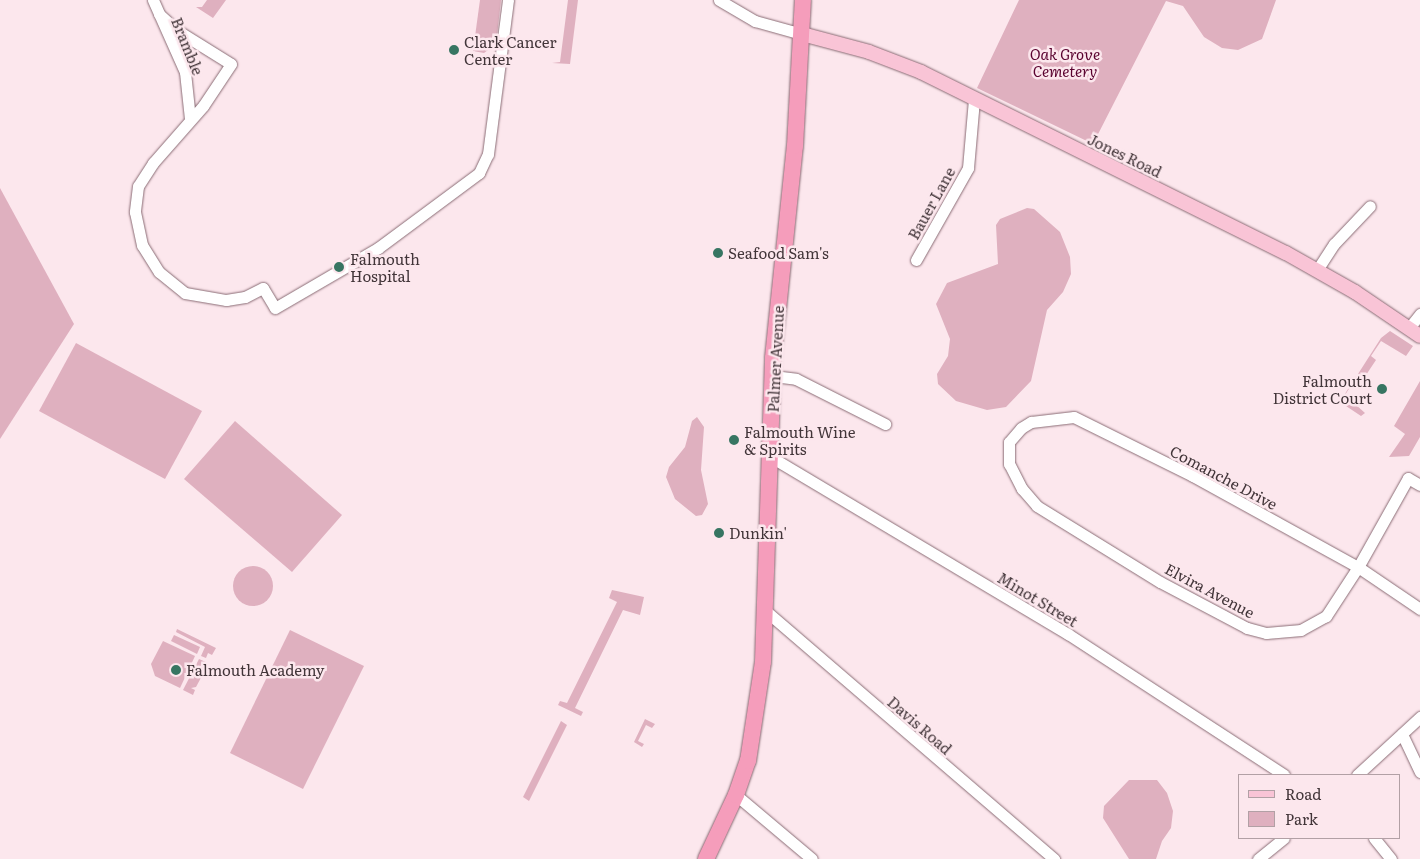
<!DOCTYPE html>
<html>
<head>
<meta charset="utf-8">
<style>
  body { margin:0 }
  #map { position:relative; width:1420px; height:859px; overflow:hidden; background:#fce7ed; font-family:Literata,serif }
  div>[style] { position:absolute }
  .green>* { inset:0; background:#dfb0bf }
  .round { border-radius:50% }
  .roads { filter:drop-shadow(0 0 1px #8a6c75) drop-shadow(0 0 1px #8a6c75) }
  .minor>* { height:11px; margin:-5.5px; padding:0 5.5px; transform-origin:5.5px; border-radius:5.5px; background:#fff }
  .major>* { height:14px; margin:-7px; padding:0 7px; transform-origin:7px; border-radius:7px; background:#f9c4d6 }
  .highway>* { height:16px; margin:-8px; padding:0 8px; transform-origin:8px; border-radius:8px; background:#f59dbb }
  .dots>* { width:14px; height:14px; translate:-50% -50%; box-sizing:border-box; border:2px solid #fce7ed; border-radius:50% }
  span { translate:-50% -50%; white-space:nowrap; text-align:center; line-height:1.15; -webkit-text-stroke:5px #fce7ed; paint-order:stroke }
  .poi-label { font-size:15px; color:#423539 }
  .left { translate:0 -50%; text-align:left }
  .right { translate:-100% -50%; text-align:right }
  .street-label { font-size:15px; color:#423539 }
  .park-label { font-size:15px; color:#59012e; font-style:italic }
  .legend { position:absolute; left:1238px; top:774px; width:162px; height:65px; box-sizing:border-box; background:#fce7ed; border:1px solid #b2a0a5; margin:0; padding:6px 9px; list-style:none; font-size:15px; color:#423539 }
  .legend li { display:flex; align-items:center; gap:10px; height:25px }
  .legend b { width:25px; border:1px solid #b2a0a5 }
</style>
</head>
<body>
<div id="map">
  <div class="green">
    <i style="clip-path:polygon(207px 0,226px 0,213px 18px,196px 7px,202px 7px)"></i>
    <i style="clip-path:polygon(480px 0,501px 0,496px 44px,484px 53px,473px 51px)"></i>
    <i style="clip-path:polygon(568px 0,578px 0,570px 64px,552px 63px,560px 62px)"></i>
    <i style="clip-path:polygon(1019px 0,1276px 0,1262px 39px,1238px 50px,1222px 48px,1204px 37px,1183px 6px,1166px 1px,1093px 144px,977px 88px)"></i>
    <i style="clip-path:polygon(0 188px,74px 324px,0 439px)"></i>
    <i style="clip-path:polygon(1027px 208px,1034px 209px,1060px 232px,1070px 257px,1071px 274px,1063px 292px,1047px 310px,1031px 381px,1006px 407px,987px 410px,956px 401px,938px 384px,937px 374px,948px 356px,950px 339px,936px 304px,947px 283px,998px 264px,996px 225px,1000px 219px)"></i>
    <i style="clip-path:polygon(1390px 331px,1413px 346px,1406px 356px,1381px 341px,1371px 356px,1376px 360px,1364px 378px,1358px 374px,1381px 338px)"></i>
    <i style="clip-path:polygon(76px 343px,202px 411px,165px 479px,39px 411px)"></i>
    <i style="clip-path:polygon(1356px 376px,1362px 380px,1360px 384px,1354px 381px,1345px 395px,1365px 413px,1361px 416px,1340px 402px)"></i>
    <i style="clip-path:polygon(1420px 381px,1420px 437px,1409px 456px,1389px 457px,1405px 434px,1394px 426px)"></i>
    <i style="clip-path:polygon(697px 417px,704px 427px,701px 470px,708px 504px,702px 515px,696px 516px,675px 499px,666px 477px,669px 467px,685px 447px,692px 421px)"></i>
    <i style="clip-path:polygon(235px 421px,342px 515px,292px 572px,184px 479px)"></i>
    <i class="round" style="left:233px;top:566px;width:40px;height:40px"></i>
    <i style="clip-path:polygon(612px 590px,644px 597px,640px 615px,623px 610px,575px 708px,583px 712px,581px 716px,558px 705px,560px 701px,567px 703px,617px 602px,609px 598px)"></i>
    <i style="clip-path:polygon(177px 629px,216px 648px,212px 655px,208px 653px,206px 658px,201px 656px,205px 647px,176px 632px)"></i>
    <i style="clip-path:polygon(290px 630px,364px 666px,303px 789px,230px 753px)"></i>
    <i style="clip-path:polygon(174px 635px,200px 647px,197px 654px,171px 641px)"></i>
    <i style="clip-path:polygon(163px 641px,195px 656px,180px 688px,155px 676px,151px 664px)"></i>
    <i style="clip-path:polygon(199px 659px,208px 663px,205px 670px,200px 672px,203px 674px,196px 687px,191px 688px,195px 690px,193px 695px,183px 690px)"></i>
    <i style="clip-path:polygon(645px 719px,655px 724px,652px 728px,646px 725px,638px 741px,644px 744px,642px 747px,634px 742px)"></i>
    <i style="clip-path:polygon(561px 721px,567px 725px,529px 801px,523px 797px)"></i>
    <i style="clip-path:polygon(1129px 780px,1157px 780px,1167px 793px,1173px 811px,1171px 828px,1162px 841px,1156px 859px,1129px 859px,1103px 818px,1104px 806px)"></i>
  </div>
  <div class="roads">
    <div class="minor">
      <i style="left:153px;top:0;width:79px;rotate:66deg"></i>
      <i style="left:185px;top:72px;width:47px;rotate:83.9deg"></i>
      <i style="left:719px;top:0;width:42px;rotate:30.3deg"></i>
      <i style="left:755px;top:21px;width:49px;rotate:15.5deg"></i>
      <i style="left:159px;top:14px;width:25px;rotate:42deg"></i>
      <i style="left:178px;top:31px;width:62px;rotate:31.9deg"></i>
      <i style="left:231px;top:64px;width:50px;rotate:123.7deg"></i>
      <i style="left:203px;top:106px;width:76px;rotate:131.3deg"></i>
      <i style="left:153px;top:163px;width:27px;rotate:123deg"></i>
      <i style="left:138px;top:186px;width:26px;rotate:97deg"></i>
      <i style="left:135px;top:212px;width:34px;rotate:78deg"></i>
      <i style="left:142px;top:245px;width:32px;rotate:58deg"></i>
      <i style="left:159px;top:272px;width:33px;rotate:39deg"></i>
      <i style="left:185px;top:293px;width:42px;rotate:9.7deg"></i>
      <i style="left:226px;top:300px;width:19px;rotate:-9deg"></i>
      <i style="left:245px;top:297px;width:20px;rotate:-27deg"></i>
      <i style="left:263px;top:288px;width:23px;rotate:59deg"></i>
      <i style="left:275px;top:308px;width:119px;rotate:-30.2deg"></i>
      <i style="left:378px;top:248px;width:126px;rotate:-36.6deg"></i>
      <i style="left:479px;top:173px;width:21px;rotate:-65deg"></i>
      <i style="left:488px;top:154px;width:155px;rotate:-82.6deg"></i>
      <i style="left:916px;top:260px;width:106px;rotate:-60.5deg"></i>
      <i style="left:968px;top:168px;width:68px;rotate:-85deg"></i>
      <i style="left:1317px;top:270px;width:31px;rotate:-57deg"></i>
      <i style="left:1334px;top:244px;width:52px;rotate:-46.5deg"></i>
      <i style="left:1409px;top:328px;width:18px;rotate:-52deg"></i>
      <i style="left:773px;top:376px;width:23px;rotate:7deg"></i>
      <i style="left:796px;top:379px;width:100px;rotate:26.8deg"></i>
      <i style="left:771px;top:457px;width:346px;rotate:30.8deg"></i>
      <i style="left:1068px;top:634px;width:258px;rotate:33.1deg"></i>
      <i style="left:1420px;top:485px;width:14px;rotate:-150deg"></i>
      <i style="left:1408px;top:478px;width:102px;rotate:119.3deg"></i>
      <i style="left:1358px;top:567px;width:59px;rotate:123.1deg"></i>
      <i style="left:1326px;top:616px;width:29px;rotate:151deg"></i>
      <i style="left:1301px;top:630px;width:35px;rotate:175deg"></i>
      <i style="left:1266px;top:633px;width:20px;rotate:-165deg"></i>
      <i style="left:1247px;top:628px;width:98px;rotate:-152.1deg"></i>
      <i style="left:1160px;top:582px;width:145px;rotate:-148.3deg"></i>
      <i style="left:1037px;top:506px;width:23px;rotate:-131deg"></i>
      <i style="left:1022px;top:489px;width:28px;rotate:-117deg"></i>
      <i style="left:1009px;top:464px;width:22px;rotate:-90deg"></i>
      <i style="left:1009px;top:442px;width:18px;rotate:-49deg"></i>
      <i style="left:1021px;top:428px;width:12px;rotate:-31deg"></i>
      <i style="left:1031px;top:422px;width:43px;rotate:-6.6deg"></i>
      <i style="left:1074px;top:417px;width:133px;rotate:26.4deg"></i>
      <i style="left:1193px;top:476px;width:188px;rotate:28.9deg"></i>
      <i style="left:1358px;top:567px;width:75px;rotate:34.1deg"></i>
      <i style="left:767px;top:612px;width:379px;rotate:40.7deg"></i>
      <i style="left:1402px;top:734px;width:42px;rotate:64.7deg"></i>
      <i style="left:1357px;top:775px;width:86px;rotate:-42.6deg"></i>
      <i style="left:736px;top:795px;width:99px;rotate:40.1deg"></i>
      <i style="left:1374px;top:838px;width:27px;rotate:51deg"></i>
      <i style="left:1258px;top:859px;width:33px;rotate:-39deg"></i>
    </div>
    <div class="major">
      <i style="left:802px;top:34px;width:69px;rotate:15deg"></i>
      <i style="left:869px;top:52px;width:56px;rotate:21deg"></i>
      <i style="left:921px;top:72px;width:407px;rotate:26.4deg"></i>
      <i style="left:1286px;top:253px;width:79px;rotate:29.5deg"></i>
      <i style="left:1355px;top:292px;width:78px;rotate:34.1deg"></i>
    </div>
    <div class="highway">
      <i style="left:706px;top:859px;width:71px;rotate:-64.9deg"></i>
      <i style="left:736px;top:795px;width:36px;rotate:-71deg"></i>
      <i style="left:748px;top:761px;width:100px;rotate:-81.4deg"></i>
      <i style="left:763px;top:662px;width:304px;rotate:-88.1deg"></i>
      <i style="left:773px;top:358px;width:213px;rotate:-84.1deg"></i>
      <i style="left:795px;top:146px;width:146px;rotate:-86.9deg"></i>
    </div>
  </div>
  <div class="dots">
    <i style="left:454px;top:50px;background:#377562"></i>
    <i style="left:718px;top:253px;background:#377562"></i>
    <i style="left:339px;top:267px;background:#377562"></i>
    <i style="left:1382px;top:389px;background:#377562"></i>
    <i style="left:734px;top:440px;background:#377562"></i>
    <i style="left:719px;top:533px;background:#377562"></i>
    <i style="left:176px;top:670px;background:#377562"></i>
  </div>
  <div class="poi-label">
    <span class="left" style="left:464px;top:50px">Clark Cancer<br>Center</span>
    <span class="left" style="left:728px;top:253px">Seafood Sam's</span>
    <span class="left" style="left:350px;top:267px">Falmouth<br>Hospital</span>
    <span class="right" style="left:1372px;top:389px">Falmouth<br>District Court</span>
    <span class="left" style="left:744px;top:440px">Falmouth Wine<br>&amp; Spirits</span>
    <span class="left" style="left:729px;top:533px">Dunkin'</span>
    <span class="left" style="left:186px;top:670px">Falmouth Academy</span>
  </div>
  <div class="street-label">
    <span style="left:188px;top:46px;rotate:68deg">Bramble</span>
    <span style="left:1125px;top:155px;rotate:26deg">Jones Road</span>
    <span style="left:931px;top:203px;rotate:-61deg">Bauer Lane</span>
    <span style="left:775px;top:359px;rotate:-87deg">Palmer Avenue</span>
    <span style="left:1224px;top:477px;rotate:28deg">Comanche Drive</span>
    <span style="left:1210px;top:590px;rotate:28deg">Elvira Avenue</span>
    <span style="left:1038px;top:599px;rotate:31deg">Minot Street</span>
    <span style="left:920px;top:725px;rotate:41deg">Davis Road</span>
  </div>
  <div class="park-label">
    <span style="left:1065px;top:62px">Oak Grove<br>Cemetery</span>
  </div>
  <ul class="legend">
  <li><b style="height:6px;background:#f9c4d6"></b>Road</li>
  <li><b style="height:14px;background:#dfb0bf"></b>Park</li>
  </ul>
</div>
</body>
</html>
